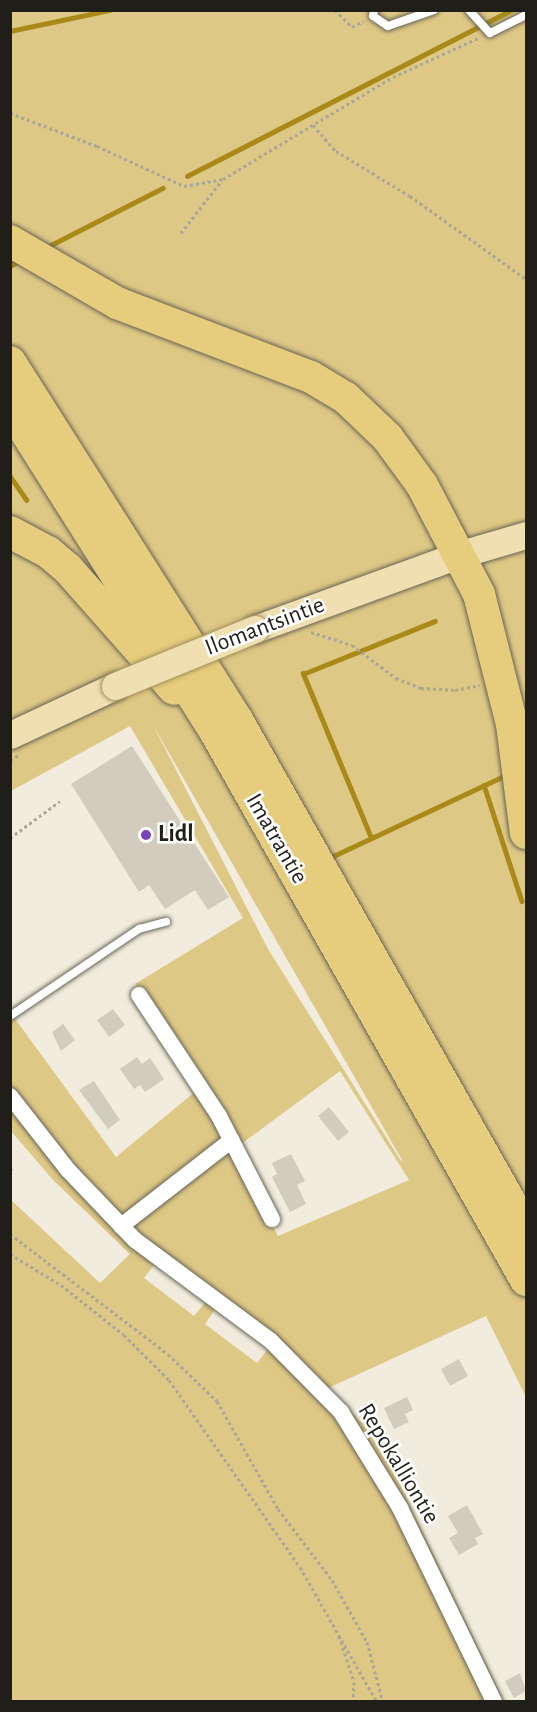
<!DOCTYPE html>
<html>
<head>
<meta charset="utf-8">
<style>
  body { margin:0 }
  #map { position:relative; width:537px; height:1712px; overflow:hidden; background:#f1ecdd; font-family:"Alegreya Sans",sans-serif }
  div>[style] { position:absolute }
  .green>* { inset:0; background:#dec885 }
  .stream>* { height:4.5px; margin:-2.25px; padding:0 2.25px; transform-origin:2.25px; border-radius:2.25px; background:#a98a19 }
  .building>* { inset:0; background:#d1ccbd }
  .path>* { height:3px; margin-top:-1.5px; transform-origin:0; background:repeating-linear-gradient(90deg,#aaa69a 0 3px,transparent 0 6px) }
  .roads { filter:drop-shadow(0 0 2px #696457) drop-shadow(0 0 2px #696457) }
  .lane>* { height:8px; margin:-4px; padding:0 4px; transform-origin:4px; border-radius:4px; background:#fff }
  .street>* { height:16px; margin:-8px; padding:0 8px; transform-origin:8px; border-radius:8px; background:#fff }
  .primary>* { height:27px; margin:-13.5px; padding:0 13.5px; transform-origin:13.5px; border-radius:13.5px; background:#f0e0b1 }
  .highway>* { height:32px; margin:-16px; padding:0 16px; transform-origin:16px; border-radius:16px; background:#e6cc7d }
  .bridges { filter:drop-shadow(0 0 2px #a18f5a) drop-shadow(0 0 2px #a18f5a) }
  .primary-bridge>* { height:27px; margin:-13.5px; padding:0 13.5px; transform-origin:13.5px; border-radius:13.5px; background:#f0e0b1 }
  .dots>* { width:16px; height:16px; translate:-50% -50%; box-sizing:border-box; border:3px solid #fff; border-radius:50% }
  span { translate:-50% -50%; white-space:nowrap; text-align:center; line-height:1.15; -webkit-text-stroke:5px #fff; paint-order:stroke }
  .street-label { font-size:24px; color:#201e19 }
  .poi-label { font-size:24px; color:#201e19; font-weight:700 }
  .left { translate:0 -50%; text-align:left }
  .frame { position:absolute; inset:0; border:12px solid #201e19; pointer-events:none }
</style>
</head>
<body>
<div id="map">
  <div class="green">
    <i style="clip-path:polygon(evenodd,11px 11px,526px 11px,526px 1397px,486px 1316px,328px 1388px,364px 1425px,396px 1476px,504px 1701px,11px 1701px,11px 1200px,100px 1283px,130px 1254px,53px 1180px,11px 1131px,10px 1012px,116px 1157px,202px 1086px,135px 984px,243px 918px,130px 726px,11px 791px,11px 744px,133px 690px,242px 650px,249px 636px,468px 557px,398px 434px,11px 229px,11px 11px,153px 725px,402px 1160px,401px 1161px,268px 949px,153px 725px,11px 11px,340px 1071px,409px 1180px,278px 1236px,233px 1150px,340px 1071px,11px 11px,157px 1261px,209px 1298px,194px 1316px,144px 1278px,157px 1261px,11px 11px,218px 1305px,271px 1345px,257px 1363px,205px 1324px,218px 1305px)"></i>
    <i style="clip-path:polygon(11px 248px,342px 402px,451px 548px,153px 659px,11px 528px)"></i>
    <i style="clip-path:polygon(10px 538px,24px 544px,145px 664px,10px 727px)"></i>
  </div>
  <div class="stream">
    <i style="left:10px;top:31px;width:102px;rotate:-11.9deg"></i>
    <i style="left:187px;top:176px;width:365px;rotate:-27.1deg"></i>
    <i style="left:45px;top:248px;width:132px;rotate:-27deg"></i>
    <i style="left:10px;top:266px;width:13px;rotate:-29deg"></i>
    <i style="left:10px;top:476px;width:29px;rotate:55deg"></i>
    <i style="left:484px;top:785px;width:122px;rotate:71.9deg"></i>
    <i style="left:371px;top:838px;width:178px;rotate:-112.5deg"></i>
    <i style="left:303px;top:674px;width:142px;rotate:-21.9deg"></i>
    <i style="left:329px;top:858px;width:195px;rotate:-25.1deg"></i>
  </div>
  <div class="building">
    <i style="clip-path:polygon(132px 746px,229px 897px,208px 910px,195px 890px,165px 909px,149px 885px,139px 892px,71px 784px)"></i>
    <i style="clip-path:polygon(113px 1009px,125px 1025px,109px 1037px,97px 1020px)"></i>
    <i style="clip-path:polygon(63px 1024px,75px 1040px,61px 1051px,52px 1032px)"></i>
    <i style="clip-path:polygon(137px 1057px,142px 1064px,150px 1058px,164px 1079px,145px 1092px,140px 1085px,134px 1089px,120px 1069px)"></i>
    <i style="clip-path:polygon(94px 1081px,120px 1120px,108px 1129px,79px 1090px)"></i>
    <i style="clip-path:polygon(329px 1107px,349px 1132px,338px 1141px,318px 1116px)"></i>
    <i style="clip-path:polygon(291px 1154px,305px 1181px,297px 1185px,306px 1204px,290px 1212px,272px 1177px,277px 1174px,272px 1163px)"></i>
    <i style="clip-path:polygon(459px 1359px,468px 1376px,450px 1386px,441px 1369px)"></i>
    <i style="clip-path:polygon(407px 1397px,413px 1410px,405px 1414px,409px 1422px,394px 1429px,384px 1408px)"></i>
    <i style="clip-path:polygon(467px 1505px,483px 1534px,475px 1538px,478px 1544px,459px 1555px,449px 1538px,458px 1533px,448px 1516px)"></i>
    <i style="clip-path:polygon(520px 1673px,526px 1691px,514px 1698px,505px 1681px)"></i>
  </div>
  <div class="path">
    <i style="left:335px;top:10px;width:24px;rotate:45deg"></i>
    <i style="left:352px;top:27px;width:13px;rotate:-27deg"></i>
    <i style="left:10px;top:113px;width:93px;rotate:20.8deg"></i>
    <i style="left:97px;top:146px;width:96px;rotate:24.7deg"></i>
    <i style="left:184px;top:186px;width:40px;rotate:-10deg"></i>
    <i style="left:223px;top:179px;width:198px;rotate:-31deg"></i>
    <i style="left:393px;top:77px;width:94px;rotate:-24.6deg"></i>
    <i style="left:313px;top:125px;width:35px;rotate:49deg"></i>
    <i style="left:336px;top:151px;width:87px;rotate:31.3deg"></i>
    <i style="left:410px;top:196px;width:143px;rotate:35.6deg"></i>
    <i style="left:181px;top:233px;width:67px;rotate:-52.3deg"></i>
    <i style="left:311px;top:632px;width:43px;rotate:17.6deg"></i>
    <i style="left:352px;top:645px;width:55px;rotate:36.9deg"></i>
    <i style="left:396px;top:678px;width:27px;rotate:22deg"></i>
    <i style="left:421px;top:688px;width:34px;rotate:3deg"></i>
    <i style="left:455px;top:690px;width:25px;rotate:-11deg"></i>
    <i style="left:10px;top:760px;width:10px;rotate:-29deg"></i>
    <i style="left:10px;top:838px;width:62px;rotate:-36.5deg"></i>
    <i style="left:10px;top:1170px;width:3px;rotate:-45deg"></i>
    <i style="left:10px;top:1234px;width:198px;rotate:37.2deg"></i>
    <i style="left:168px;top:1354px;width:68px;rotate:43.8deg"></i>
    <i style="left:217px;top:1401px;width:124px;rotate:60.5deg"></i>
    <i style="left:278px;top:1509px;width:89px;rotate:52.7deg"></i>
    <i style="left:332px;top:1580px;width:71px;rotate:60.6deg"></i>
    <i style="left:367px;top:1642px;width:62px;rotate:75.1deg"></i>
    <i style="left:10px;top:1254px;width:60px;rotate:31.3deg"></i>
    <i style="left:61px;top:1285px;width:80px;rotate:38.4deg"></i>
    <i style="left:124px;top:1335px;width:64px;rotate:45deg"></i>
    <i style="left:169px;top:1380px;width:228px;rotate:55deg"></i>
    <i style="left:300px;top:1567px;width:155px;rotate:60.3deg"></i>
    <i style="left:339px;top:1636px;width:48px;rotate:71.9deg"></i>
    <i style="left:354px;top:1682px;width:20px;rotate:93deg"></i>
  </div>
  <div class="roads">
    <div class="lane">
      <i style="left:374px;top:10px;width:6px;rotate:99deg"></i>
      <i style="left:373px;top:16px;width:18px;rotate:34deg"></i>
      <i style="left:388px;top:26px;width:49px;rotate:-19.2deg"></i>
      <i style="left:469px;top:10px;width:31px;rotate:48deg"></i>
      <i style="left:490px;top:33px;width:40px;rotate:-26.6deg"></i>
      <i style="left:10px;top:1016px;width:156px;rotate:-34deg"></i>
      <i style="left:139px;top:929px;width:28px;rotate:-15deg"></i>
    </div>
    <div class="street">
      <i style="left:139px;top:995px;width:145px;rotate:56.5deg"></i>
      <i style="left:219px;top:1116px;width:116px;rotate:62.8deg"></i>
      <i style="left:10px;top:1096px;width:94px;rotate:51.9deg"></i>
      <i style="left:68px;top:1170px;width:97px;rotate:46.3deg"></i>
      <i style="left:135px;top:1240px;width:169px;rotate:36.6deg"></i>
      <i style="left:271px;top:1341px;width:100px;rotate:45.4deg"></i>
      <i style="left:341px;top:1412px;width:113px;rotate:58.4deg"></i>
      <i style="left:400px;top:1508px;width:216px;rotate:64.1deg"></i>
      <i style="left:121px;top:1226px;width:140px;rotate:-37.8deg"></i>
    </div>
    <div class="primary">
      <i style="left:255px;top:629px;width:219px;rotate:-20deg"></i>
      <i style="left:461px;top:554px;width:68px;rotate:-16.3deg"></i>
      <i style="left:10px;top:735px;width:116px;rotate:-25deg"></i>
    </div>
    <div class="highway">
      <i style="left:10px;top:241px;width:124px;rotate:30.1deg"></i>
      <i style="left:117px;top:303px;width:208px;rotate:20.9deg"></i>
      <i style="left:311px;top:377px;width:41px;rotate:31deg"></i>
      <i style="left:346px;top:398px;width:57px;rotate:43.6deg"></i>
      <i style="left:387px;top:437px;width:59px;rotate:53.9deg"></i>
      <i style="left:422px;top:485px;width:123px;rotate:62.4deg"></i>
      <i style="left:479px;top:594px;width:134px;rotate:75.8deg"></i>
      <i style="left:512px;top:724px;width:110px;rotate:82.7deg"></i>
      <i style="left:10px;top:362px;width:424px;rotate:57.6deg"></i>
      <i style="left:237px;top:720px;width:586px;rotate:60.46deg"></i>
      <i style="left:10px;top:407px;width:386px;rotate:57.7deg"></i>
      <i style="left:216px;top:733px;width:629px;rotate:60.46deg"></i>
      <i style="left:10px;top:532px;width:43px;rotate:27.8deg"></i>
      <i style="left:48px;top:552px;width:26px;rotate:40deg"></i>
      <i style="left:68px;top:569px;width:160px;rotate:48.5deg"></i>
    </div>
  </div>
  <div class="bridges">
    <div class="primary-bridge">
      <i style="left:115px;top:686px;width:151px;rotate:-22.2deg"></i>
    </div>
  </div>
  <div class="dots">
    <i style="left:146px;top:835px;background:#7a43ba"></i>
  </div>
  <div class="street-label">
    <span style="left:265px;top:627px;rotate:-21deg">Ilomantsintie</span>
    <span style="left:276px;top:839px;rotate:60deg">Imatrantie</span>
    <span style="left:398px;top:1464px;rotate:59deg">Repokalliontie</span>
  </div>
  <div class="poi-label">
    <span class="left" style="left:158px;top:835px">Lidl</span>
  </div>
  <div class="frame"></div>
</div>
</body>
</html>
